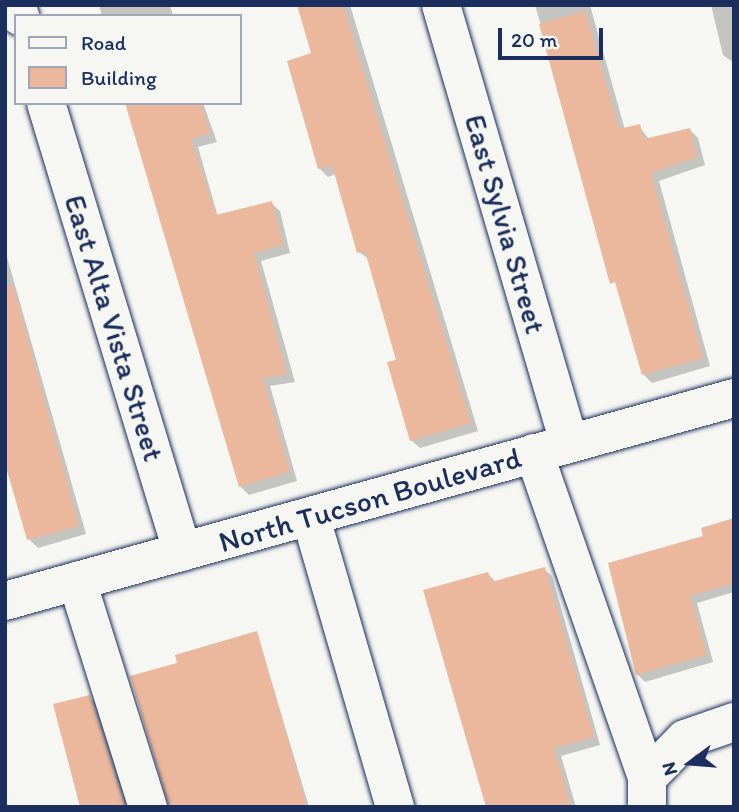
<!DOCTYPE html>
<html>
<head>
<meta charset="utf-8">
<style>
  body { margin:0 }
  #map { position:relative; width:739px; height:812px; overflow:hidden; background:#f6f6f2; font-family:Itim,sans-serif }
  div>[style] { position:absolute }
  .shadow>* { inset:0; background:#0003 }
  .building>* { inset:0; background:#ebb89d }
  .roads { filter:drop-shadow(0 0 2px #1b2f5e) drop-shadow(0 0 2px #1b2f5e) }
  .minor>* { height:38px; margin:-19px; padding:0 19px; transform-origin:19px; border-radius:19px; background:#f6f6f2 }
  .major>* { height:38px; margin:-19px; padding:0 19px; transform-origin:19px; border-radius:19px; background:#f6f6f2 }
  span { translate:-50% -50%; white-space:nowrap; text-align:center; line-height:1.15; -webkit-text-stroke:5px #f6f6f2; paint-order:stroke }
  .street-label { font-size:30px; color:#1b2f5e }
  .frame { position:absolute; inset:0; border:7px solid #1b2f5e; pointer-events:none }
  .legend { position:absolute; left:14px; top:14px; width:228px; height:91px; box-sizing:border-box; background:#f6f6f2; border:2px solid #9ea6b7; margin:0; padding:9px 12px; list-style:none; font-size:21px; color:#1b2f5e }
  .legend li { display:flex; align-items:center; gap:14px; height:35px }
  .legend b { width:35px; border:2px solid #9ea6b7 }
  .north { position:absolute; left:655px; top:728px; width:70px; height:70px; -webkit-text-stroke:5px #f6f6f2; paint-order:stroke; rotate:254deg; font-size:19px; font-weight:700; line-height:28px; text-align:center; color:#1b2f5e }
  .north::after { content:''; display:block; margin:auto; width:24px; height:32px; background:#1b2f5e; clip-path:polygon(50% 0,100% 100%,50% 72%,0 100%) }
  .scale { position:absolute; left:498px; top:28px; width:105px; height:32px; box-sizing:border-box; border:4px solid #1b2f5e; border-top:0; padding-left:9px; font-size:21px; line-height:24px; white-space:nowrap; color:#1b2f5e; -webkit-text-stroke:5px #f6f6f2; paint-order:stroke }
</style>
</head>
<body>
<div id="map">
  <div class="shadow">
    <i style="clip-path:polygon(99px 5px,170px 5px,173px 16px,102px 16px)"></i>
    <i style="clip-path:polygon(299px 5px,350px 5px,478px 431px,420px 448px,411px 440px,398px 361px,370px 260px,359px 252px,336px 174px,328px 177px,319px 168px,313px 54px)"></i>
    <i style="clip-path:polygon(535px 5px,590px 5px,625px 130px,639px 126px,649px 139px,690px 130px,698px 138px,705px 165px,659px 181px,710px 366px,652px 383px,643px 374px)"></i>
    <i style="clip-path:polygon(711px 5px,734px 5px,734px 63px,723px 55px)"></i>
    <i style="clip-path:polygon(128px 103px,203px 103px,217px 142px,198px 147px,218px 217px,271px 203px,280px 211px,290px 253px,261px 261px,295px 382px,270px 386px,297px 481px,249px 495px,240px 486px)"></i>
    <i style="clip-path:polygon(5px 250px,86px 534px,38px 548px,29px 539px,5px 464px)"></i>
    <i style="clip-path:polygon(734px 521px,734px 592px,697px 603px,713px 662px,645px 682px,637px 674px,705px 537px)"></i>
    <i style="clip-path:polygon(544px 569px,552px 576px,600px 745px,561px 756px,576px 807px,481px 807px,487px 805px,487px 573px,496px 582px)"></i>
    <i style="clip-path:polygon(257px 633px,309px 807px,171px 807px,179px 664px)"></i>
    <i style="clip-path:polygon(89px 697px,97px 704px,129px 807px,83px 807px)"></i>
  </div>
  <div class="building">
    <i style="clip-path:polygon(297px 5px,343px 5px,471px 423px,410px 441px,387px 362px,396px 360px,365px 251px,357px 253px,332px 165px,318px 169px,287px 61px,311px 53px)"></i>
    <i style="clip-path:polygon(585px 11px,619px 129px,640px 124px,644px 139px,690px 128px,697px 157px,651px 173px,703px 358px,642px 375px,615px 282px,610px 284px,539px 24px)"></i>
    <i style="clip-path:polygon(125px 103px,201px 103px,210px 133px,191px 139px,216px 215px,272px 201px,283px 245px,254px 253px,287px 374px,263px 378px,290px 472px,239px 487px)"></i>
    <i style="clip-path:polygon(13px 285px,79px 526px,27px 540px,5px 463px,5px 286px)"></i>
    <i style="clip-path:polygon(734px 518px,734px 583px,690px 596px,707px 655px,636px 675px,608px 563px,703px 536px,701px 528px)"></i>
    <i style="clip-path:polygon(545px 567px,594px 737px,554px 748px,571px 807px,486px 807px,423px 590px,488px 572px,491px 582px)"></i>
    <i style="clip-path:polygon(257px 631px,307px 807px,169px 807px,130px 676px,177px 663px,175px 655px)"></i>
    <i style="clip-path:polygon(90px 695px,125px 807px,80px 807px,53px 704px)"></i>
  </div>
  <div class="roads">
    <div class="minor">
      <i style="left:16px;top:5px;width:12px;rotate:70deg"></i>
      <i style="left:441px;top:5px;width:455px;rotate:73.7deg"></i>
      <i style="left:46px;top:103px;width:469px;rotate:73.1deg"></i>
      <i style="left:534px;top:453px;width:344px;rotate:70.8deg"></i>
      <i style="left:311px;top:518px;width:301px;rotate:73.8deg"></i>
      <i style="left:77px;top:581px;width:237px;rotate:72.6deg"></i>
      <i style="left:647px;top:807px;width:29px;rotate:-90deg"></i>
      <i style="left:647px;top:778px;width:54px;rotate:-45.7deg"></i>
      <i style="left:685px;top:739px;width:52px;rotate:-19.1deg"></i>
    </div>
    <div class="major">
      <i style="left:5px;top:601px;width:757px;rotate:-15.56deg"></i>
    </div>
  </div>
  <div class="street-label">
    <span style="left:505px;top:224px;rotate:74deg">East Sylvia Street</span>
    <span style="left:114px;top:328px;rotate:73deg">East Alta Vista Street</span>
    <span style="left:370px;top:500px;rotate:-16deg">North Tucson Boulevard</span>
  </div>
  <div class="frame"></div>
  <ul class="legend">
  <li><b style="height:9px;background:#f6f6f2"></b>Road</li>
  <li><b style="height:19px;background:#ebb89d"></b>Building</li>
  </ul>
  <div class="north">N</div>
  <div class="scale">20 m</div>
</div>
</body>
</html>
